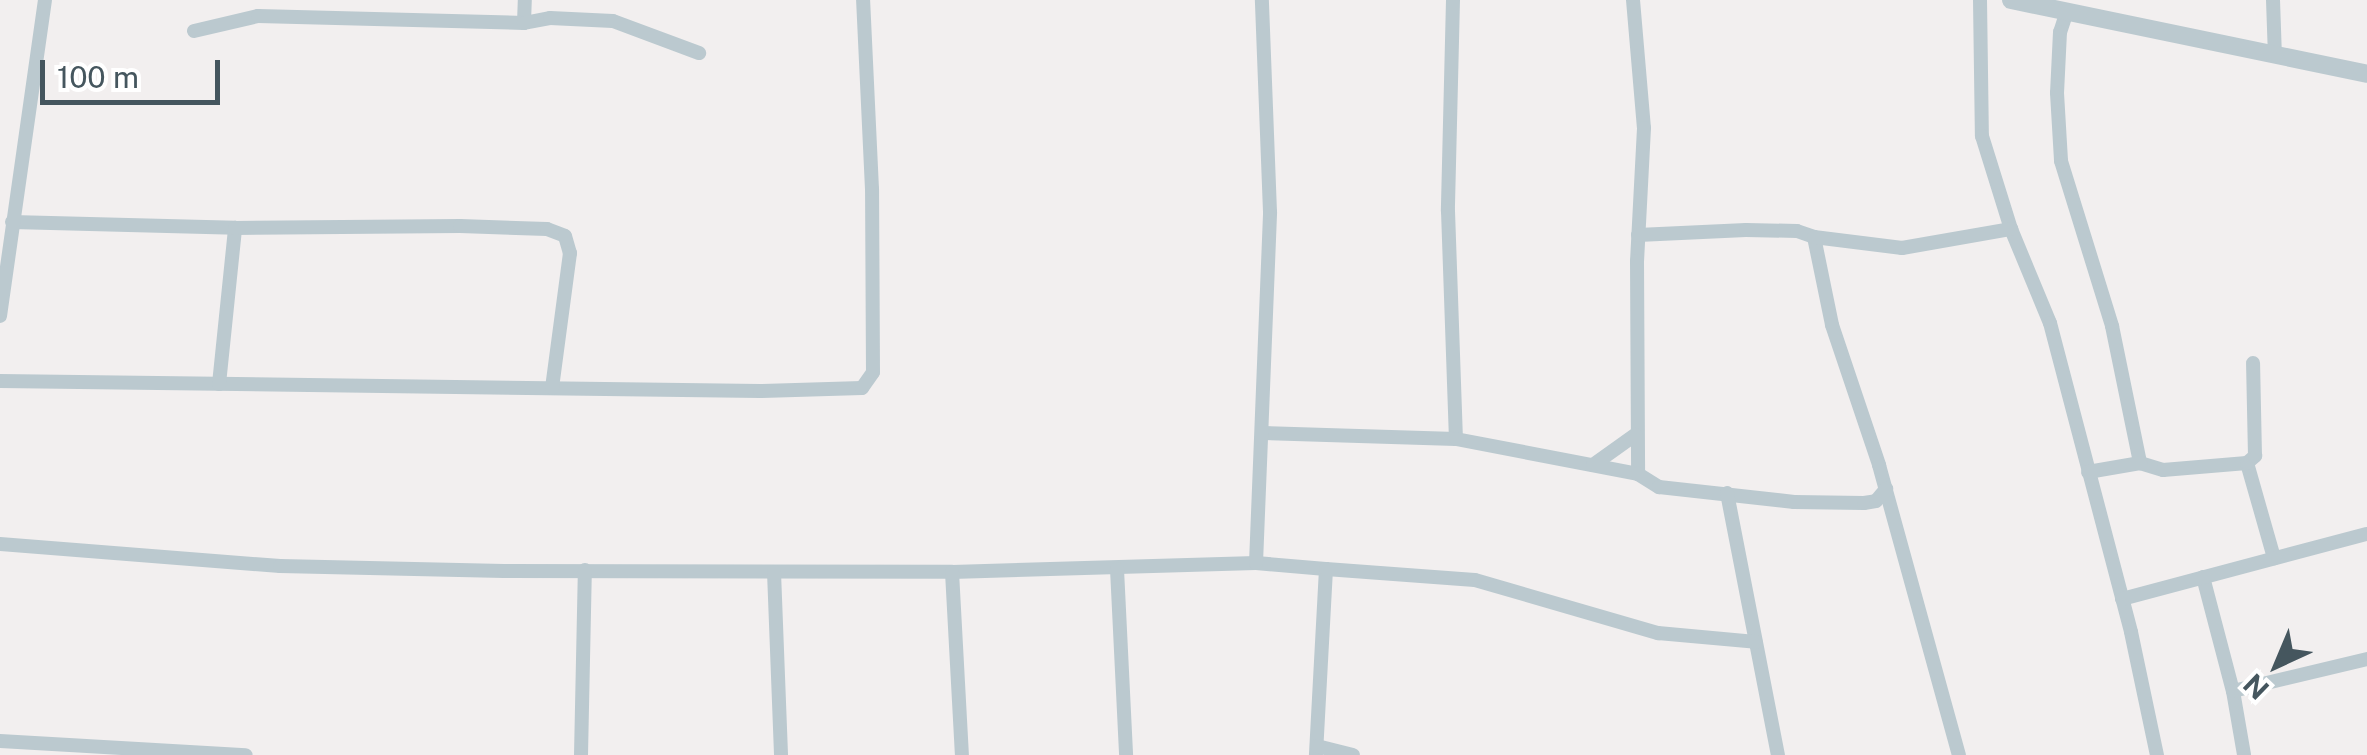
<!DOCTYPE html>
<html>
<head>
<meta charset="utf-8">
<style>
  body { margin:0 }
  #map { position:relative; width:2367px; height:755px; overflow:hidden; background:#f2efef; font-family:"Public Sans",sans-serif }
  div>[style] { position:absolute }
  .minor>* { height:14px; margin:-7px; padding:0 7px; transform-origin:7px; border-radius:7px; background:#bbc9cf }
  .tertiary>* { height:18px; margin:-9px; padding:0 9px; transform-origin:9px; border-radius:9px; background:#bbc9cf }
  span { translate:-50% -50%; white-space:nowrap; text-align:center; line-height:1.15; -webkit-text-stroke:8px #fff; paint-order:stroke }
  .north { position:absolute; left:2227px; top:615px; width:100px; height:100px; -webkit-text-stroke:8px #fff; paint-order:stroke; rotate:224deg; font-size:28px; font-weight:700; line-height:40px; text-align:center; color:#45565e }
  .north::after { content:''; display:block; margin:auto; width:35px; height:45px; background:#45565e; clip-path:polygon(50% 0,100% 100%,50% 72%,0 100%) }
  .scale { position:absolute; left:40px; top:60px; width:180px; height:45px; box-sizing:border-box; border:5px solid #45565e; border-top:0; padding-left:12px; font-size:30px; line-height:35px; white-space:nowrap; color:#45565e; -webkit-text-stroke:8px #fff; paint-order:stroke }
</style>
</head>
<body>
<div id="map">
  <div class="minor">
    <i style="left:1453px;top:0;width:211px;rotate:91.4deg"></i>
    <i style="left:1448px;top:211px;width:228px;rotate:88deg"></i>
    <i style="left:1633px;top:0;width:128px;rotate:85.1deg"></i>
    <i style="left:1644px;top:128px;width:133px;rotate:93deg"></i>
    <i style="left:1637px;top:261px;width:213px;rotate:89.7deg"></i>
    <i style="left:1980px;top:0;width:136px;rotate:89.2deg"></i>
    <i style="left:1982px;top:136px;width:97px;rotate:72.7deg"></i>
    <i style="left:2011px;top:229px;width:102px;rotate:67.5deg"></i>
    <i style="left:2050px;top:323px;width:319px;rotate:75.3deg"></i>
    <i style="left:2131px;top:632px;width:126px;rotate:78.1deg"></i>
    <i style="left:2273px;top:0;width:56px;rotate:88deg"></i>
    <i style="left:2067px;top:11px;width:22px;rotate:108deg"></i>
    <i style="left:2060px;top:32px;width:61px;rotate:92.8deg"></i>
    <i style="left:2057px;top:93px;width:68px;rotate:86.6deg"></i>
    <i style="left:2061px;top:161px;width:173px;rotate:72.8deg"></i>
    <i style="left:2112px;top:326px;width:140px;rotate:78.4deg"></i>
    <i style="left:2140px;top:463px;width:24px;rotate:17deg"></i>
    <i style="left:2163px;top:470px;width:84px;rotate:-4.8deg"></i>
    <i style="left:2247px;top:463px;width:99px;rotate:74.1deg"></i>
    <i style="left:524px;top:23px;width:23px;rotate:-88deg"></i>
    <i style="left:194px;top:31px;width:66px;rotate:-13.2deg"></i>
    <i style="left:258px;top:16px;width:266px;rotate:1.5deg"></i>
    <i style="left:524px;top:23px;width:26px;rotate:-11deg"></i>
    <i style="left:550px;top:18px;width:63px;rotate:2.7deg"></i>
    <i style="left:613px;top:21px;width:92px;rotate:20.4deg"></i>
    <i style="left:12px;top:222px;width:223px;rotate:1.5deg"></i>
    <i style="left:1638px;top:235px;width:108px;rotate:-2.7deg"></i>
    <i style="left:1746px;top:230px;width:51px;rotate:1.1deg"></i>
    <i style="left:1797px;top:231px;width:18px;rotate:19deg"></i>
    <i style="left:1814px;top:237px;width:90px;rotate:78.4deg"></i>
    <i style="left:1832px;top:325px;width:148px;rotate:71.4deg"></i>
    <i style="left:1879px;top:465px;width:301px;rotate:74.6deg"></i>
    <i style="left:1814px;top:237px;width:89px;rotate:7.1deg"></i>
    <i style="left:1902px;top:248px;width:111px;rotate:-9.9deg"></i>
    <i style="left:0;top:316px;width:319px;rotate:-81.9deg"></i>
    <i style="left:0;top:381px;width:760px;rotate:0.75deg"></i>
    <i style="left:760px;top:391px;width:102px;rotate:-1.7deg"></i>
    <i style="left:862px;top:388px;width:19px;rotate:-55deg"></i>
    <i style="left:873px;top:372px;width:183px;rotate:-90.3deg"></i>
    <i style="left:872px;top:189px;width:189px;rotate:-92.7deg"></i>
    <i style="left:219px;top:384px;width:157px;rotate:-84.1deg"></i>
    <i style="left:235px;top:228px;width:225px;rotate:-0.5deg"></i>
    <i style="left:460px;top:226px;width:87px;rotate:2deg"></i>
    <i style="left:547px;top:229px;width:19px;rotate:21deg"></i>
    <i style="left:565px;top:236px;width:18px;rotate:74deg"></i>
    <i style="left:570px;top:253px;width:136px;rotate:97.6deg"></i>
    <i style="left:1263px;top:433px;width:193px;rotate:1.8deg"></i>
    <i style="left:1456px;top:439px;width:185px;rotate:10.9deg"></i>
    <i style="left:1638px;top:474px;width:25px;rotate:32deg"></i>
    <i style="left:1659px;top:487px;width:136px;rotate:6.3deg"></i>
    <i style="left:1794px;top:502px;width:70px;rotate:0.8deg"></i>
    <i style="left:1864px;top:503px;width:12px;rotate:-9deg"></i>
    <i style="left:1876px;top:501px;width:16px;rotate:-50deg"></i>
    <i style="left:2247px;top:463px;width:11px;rotate:-41deg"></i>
    <i style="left:2255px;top:456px;width:93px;rotate:-91.2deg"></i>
    <i style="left:1593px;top:465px;width:52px;rotate:-35.5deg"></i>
    <i style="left:2088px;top:472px;width:53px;rotate:-9.8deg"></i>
    <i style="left:1727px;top:493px;width:267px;rotate:79deg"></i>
    <i style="left:0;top:544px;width:281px;rotate:4.5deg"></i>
    <i style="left:280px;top:566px;width:224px;rotate:1.3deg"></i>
    <i style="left:504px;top:571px;width:448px;rotate:0.1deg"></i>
    <i style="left:952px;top:572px;width:304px;rotate:-1.7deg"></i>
    <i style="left:1256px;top:563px;width:70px;rotate:4.9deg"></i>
    <i style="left:1326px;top:569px;width:186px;rotate:93.1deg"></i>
    <i style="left:1256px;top:563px;width:351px;rotate:-87.7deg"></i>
    <i style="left:1270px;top:212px;width:212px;rotate:-92.2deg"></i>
    <i style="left:1117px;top:569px;width:186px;rotate:87.2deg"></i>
    <i style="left:1326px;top:569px;width:149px;rotate:4.2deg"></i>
    <i style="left:1475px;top:580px;width:191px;rotate:16.2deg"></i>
    <i style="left:1658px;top:633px;width:98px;rotate:5.2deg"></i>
    <i style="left:774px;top:572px;width:183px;rotate:87.8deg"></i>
    <i style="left:952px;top:572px;width:183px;rotate:86.9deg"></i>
    <i style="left:2203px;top:577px;width:118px;rotate:75.3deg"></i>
    <i style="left:2233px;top:691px;width:65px;rotate:80.2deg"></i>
    <i style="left:2122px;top:599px;width:253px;rotate:-14.9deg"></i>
    <i style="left:2233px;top:691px;width:138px;rotate:-13.4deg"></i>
    <i style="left:0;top:741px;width:246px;rotate:3.3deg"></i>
    <i style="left:1317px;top:746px;width:37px;rotate:14deg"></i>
    <i style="left:581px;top:755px;width:185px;rotate:-88.8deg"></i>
  </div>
  <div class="tertiary">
    <i style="left:2011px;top:0;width:364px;rotate:11.7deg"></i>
  </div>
  <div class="north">N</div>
  <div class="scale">100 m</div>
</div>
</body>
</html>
